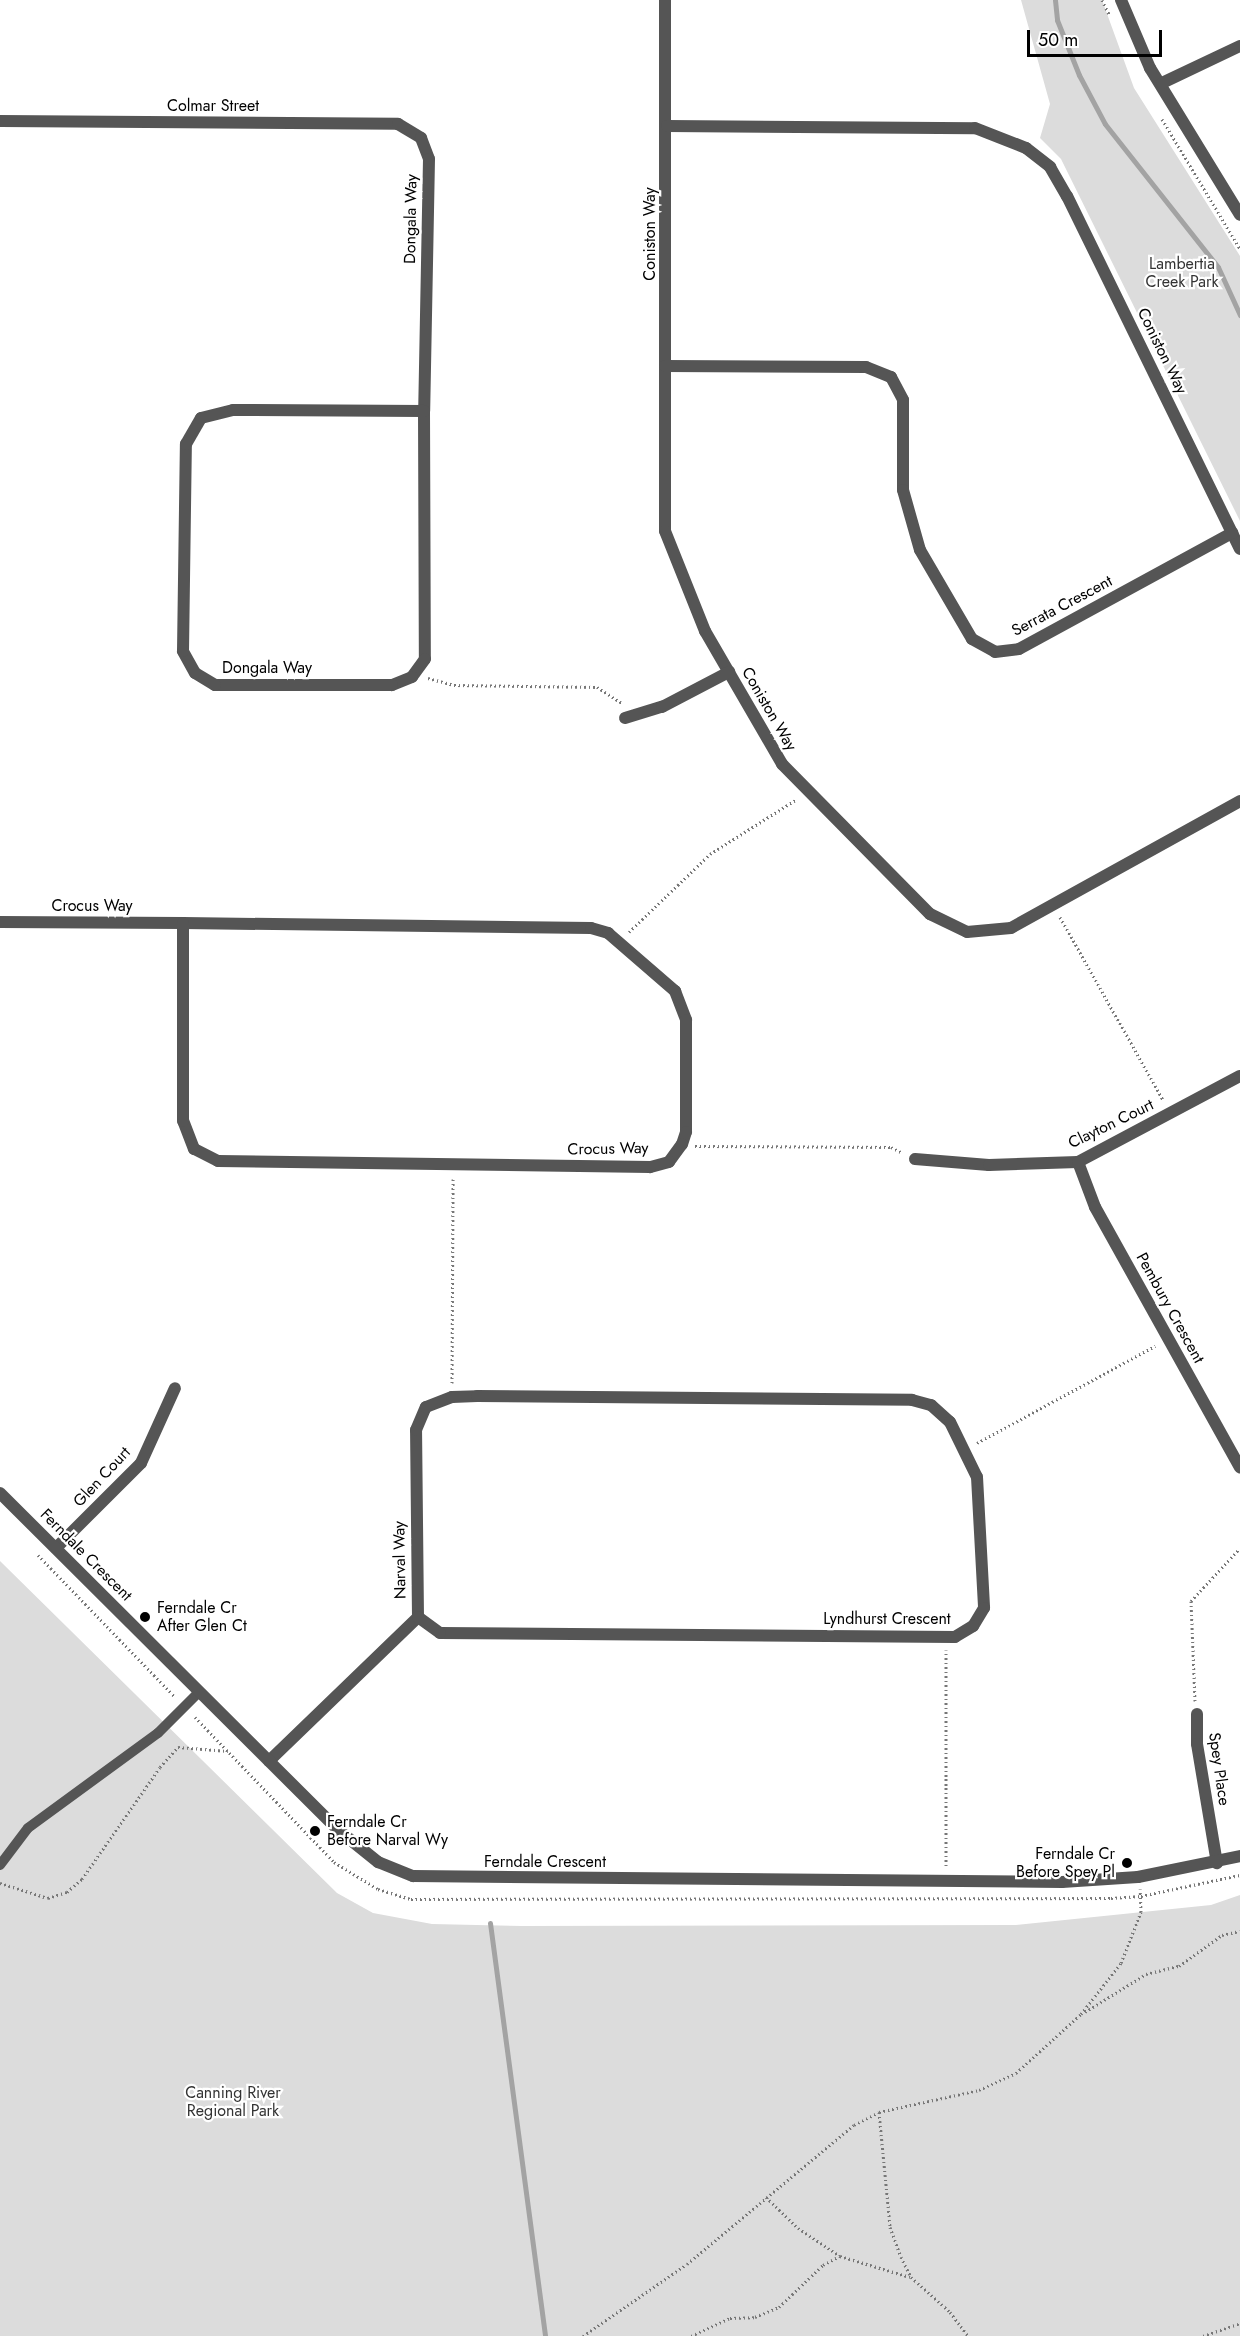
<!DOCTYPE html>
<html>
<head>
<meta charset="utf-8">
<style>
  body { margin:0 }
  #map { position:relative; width:1240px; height:2336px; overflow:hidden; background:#fff; font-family:Jost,sans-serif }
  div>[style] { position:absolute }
  .green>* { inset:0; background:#dcdcdc }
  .stream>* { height:5px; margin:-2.5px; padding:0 2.5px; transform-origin:2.5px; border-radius:2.5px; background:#a3a3a3 }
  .path>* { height:3px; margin-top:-1.5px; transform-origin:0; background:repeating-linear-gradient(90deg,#777 0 1.5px,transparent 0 4.5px) }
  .service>* { height:10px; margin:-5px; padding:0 5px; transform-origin:5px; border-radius:5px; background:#555 }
  .minor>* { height:12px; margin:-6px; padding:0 6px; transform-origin:6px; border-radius:6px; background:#555 }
  .tertiary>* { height:12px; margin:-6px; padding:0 6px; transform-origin:6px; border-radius:6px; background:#555 }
  .dots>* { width:16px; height:16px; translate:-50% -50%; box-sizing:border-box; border:3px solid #fff; border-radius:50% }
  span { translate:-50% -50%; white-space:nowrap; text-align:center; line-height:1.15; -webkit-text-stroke:4.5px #fff; paint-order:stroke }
  .street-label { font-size:16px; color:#000 }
  .park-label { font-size:16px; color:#333 }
  .poi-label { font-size:16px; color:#000 }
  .left { translate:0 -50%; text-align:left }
  .right { translate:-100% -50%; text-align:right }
  .scale { position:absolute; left:1027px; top:30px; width:135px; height:27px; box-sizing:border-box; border:3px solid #000; border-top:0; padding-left:8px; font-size:18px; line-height:21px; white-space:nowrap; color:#000; -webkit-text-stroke:4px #fff; paint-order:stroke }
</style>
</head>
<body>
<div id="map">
  <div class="green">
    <i style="clip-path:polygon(1021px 0,1102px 0,1134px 88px,1240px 256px,1240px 521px,1061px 159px,1040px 138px,1050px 104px)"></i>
    <i style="clip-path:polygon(0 1561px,337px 1893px,373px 1913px,432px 1924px,522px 1926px,1016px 1925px,1211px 1905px,1240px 1895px,1240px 2336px,0 2336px)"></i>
  </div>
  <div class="stream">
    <i style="left:1055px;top:0;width:20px;rotate:84deg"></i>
    <i style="left:1057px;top:20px;width:59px;rotate:68.2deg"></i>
    <i style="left:1079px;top:75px;width:55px;rotate:62deg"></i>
    <i style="left:1105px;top:124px;width:182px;rotate:51.7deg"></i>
    <i style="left:1218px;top:267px;width:53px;rotate:65.4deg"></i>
    <i style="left:490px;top:1923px;width:417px;rotate:82.4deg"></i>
  </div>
  <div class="path">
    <i style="left:1102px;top:0;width:16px;rotate:63deg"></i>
    <i style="left:1162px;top:119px;width:152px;rotate:59deg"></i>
    <i style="left:428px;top:678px;width:27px;rotate:15deg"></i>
    <i style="left:454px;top:685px;width:143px;rotate:0.8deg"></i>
    <i style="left:597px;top:687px;width:30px;rotate:33deg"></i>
    <i style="left:1060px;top:917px;width:210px;rotate:60.6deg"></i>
    <i style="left:629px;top:932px;width:112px;rotate:-43.9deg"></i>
    <i style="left:710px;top:854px;width:103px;rotate:-32.3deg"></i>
    <i style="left:695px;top:1146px;width:196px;rotate:0.3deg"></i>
    <i style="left:891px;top:1147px;width:13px;rotate:27deg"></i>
    <i style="left:452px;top:1383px;width:204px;rotate:-89.7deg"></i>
    <i style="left:977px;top:1443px;width:203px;rotate:-28.6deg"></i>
    <i style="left:38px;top:1555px;width:197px;rotate:46deg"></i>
    <i style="left:1195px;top:1701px;width:100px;rotate:-92.3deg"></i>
    <i style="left:1191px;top:1601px;width:72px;rotate:-47.2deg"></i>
    <i style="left:195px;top:1717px;width:201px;rotate:46.2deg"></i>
    <i style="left:334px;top:1862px;width:52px;rotate:31.5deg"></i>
    <i style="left:378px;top:1889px;width:34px;rotate:17deg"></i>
    <i style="left:411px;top:1899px;width:700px;rotate:-0.08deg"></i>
    <i style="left:1111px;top:1898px;width:30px;rotate:-4deg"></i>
    <i style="left:1141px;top:1896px;width:101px;rotate:-12deg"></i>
    <i style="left:946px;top:1866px;width:216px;rotate:-90deg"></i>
    <i style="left:0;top:1883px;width:50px;rotate:17.4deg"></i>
    <i style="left:48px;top:1898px;width:20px;rotate:-18deg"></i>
    <i style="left:67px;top:1892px;width:20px;rotate:-41deg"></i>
    <i style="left:82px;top:1879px;width:136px;rotate:-55.1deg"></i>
    <i style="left:160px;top:1767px;width:27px;rotate:-48deg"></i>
    <i style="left:178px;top:1747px;width:50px;rotate:4.6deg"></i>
    <i style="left:1085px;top:2012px;width:72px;rotate:-31.9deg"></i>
    <i style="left:1146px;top:1974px;width:34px;rotate:-14deg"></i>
    <i style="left:1179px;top:1966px;width:53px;rotate:-35.8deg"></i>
    <i style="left:1222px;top:1935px;width:18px;rotate:-13deg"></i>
    <i style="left:879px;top:2112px;width:116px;rotate:84.5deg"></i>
    <i style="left:890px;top:2227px;width:32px;rotate:70deg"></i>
    <i style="left:901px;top:2257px;width:22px;rotate:63deg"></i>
    <i style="left:911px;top:2277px;width:52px;rotate:41.9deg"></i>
    <i style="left:950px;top:2312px;width:30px;rotate:53deg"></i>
    <i style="left:766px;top:2197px;width:45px;rotate:44.1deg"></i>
    <i style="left:798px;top:2228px;width:50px;rotate:33.7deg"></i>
    <i style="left:583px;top:2336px;width:126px;rotate:-34.7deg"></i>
    <i style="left:687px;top:2264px;width:217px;rotate:-39.8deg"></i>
    <i style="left:854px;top:2125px;width:28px;rotate:-27deg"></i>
    <i style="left:879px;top:2112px;width:102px;rotate:-12.4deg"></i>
    <i style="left:979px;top:2090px;width:41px;rotate:-24.7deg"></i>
    <i style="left:1016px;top:2073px;width:88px;rotate:-42.2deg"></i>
    <i style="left:1081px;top:2014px;width:65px;rotate:-51.9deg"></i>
    <i style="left:1121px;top:1963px;width:55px;rotate:-68.6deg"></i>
    <i style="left:1141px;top:1912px;width:23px;rotate:-92deg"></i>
    <i style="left:691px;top:2336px;width:43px;rotate:-24.8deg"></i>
    <i style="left:730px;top:2318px;width:25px;rotate:-2deg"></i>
    <i style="left:755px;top:2317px;width:26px;rotate:-23deg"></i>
    <i style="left:779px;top:2307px;width:61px;rotate:-43.7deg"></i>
    <i style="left:823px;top:2265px;width:19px;rotate:-28deg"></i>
    <i style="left:840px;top:2256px;width:73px;rotate:16.7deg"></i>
    <i style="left:1203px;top:2336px;width:39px;rotate:-19deg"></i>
  </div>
  <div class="service">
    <i style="left:0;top:1865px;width:46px;rotate:-52.9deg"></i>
    <i style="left:28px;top:1828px;width:161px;rotate:-36.2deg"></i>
    <i style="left:158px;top:1733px;width:58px;rotate:-45deg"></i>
  </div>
  <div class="minor">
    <i style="left:665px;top:0;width:531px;rotate:90deg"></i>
    <i style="left:665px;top:531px;width:108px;rotate:68.2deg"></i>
    <i style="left:705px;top:631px;width:154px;rotate:59.9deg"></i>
    <i style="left:782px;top:764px;width:211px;rotate:45.4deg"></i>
    <i style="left:930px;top:914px;width:41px;rotate:25.9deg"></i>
    <i style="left:967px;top:932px;width:44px;rotate:-5.2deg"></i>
    <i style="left:1011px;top:928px;width:262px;rotate:-29deg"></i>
    <i style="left:1121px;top:0;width:74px;rotate:66.9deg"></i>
    <i style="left:1150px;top:68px;width:172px;rotate:58.5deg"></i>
    <i style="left:1162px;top:83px;width:86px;rotate:-25.4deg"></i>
    <i style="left:0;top:121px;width:398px;rotate:0.4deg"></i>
    <i style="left:398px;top:124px;width:27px;rotate:31deg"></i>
    <i style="left:421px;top:138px;width:22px;rotate:69deg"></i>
    <i style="left:429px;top:159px;width:252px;rotate:91.1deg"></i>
    <i style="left:424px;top:411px;width:248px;rotate:89.8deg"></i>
    <i style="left:425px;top:659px;width:22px;rotate:126deg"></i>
    <i style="left:412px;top:677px;width:22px;rotate:158deg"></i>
    <i style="left:392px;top:685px;width:177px;rotate:180deg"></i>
    <i style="left:215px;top:685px;width:23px;rotate:-149deg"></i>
    <i style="left:195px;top:673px;width:25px;rotate:-119deg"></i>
    <i style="left:183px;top:651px;width:207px;rotate:-89.2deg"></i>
    <i style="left:186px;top:444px;width:30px;rotate:-60deg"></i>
    <i style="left:201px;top:418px;width:33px;rotate:-14deg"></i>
    <i style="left:233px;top:410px;width:191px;rotate:0.3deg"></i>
    <i style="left:667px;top:126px;width:308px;rotate:0.4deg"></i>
    <i style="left:975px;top:128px;width:55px;rotate:21.4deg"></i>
    <i style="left:1026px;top:148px;width:31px;rotate:38deg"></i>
    <i style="left:1050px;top:167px;width:34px;rotate:60deg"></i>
    <i style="left:1067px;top:196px;width:393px;rotate:63.9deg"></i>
    <i style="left:665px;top:366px;width:201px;rotate:0.3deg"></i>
    <i style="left:866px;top:367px;width:27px;rotate:22deg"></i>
    <i style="left:891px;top:377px;width:26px;rotate:62deg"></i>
    <i style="left:903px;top:400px;width:90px;rotate:90deg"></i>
    <i style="left:903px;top:490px;width:62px;rotate:74.2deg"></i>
    <i style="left:920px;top:550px;width:103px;rotate:59.7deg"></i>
    <i style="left:972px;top:639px;width:26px;rotate:29deg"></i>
    <i style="left:995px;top:652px;width:24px;rotate:-7deg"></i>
    <i style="left:1019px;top:649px;width:243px;rotate:-28.6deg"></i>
    <i style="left:625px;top:718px;width:39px;rotate:-17deg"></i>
    <i style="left:662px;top:707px;width:76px;rotate:-27.6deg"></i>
    <i style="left:0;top:922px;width:183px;rotate:0.3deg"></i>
    <i style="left:183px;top:923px;width:408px;rotate:0.7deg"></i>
    <i style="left:591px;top:928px;width:18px;rotate:16deg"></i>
    <i style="left:608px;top:933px;width:89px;rotate:40.9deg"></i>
    <i style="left:675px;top:991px;width:31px;rotate:69deg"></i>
    <i style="left:686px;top:1020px;width:112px;rotate:90deg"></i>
    <i style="left:686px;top:1132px;width:13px;rotate:108deg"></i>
    <i style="left:682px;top:1144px;width:22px;rotate:126deg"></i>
    <i style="left:669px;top:1162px;width:20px;rotate:165deg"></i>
    <i style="left:650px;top:1167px;width:432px;rotate:-179.2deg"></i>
    <i style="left:218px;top:1161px;width:27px;rotate:-153deg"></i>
    <i style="left:194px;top:1149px;width:30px;rotate:-111deg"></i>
    <i style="left:183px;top:1121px;width:198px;rotate:-90deg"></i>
    <i style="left:915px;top:1159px;width:74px;rotate:4.6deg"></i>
    <i style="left:989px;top:1165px;width:89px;rotate:-1.9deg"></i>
    <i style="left:1078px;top:1162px;width:183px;rotate:-28deg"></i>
    <i style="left:1078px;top:1162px;width:48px;rotate:69.3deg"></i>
    <i style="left:1095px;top:1207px;width:298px;rotate:60.9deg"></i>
    <i style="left:56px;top:1548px;width:120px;rotate:-45deg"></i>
    <i style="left:141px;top:1463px;width:82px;rotate:-65.6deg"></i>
    <i style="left:1197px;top:1714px;width:30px;rotate:90deg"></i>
    <i style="left:1197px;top:1744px;width:121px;rotate:80.5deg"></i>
    <i style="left:269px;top:1761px;width:207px;rotate:-44deg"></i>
    <i style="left:418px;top:1617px;width:187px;rotate:-90.6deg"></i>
    <i style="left:416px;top:1430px;width:25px;rotate:-67deg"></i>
    <i style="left:426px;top:1407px;width:28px;rotate:-21deg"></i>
    <i style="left:452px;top:1397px;width:25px;rotate:-2deg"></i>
    <i style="left:477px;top:1396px;width:435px;rotate:0.5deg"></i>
    <i style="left:912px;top:1400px;width:20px;rotate:15deg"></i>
    <i style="left:931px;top:1405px;width:25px;rotate:42deg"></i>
    <i style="left:950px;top:1422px;width:61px;rotate:63.9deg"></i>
    <i style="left:977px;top:1477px;width:131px;rotate:86.9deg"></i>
    <i style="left:984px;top:1608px;width:21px;rotate:121deg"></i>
    <i style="left:973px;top:1626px;width:21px;rotate:149deg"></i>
    <i style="left:955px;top:1637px;width:515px;rotate:-179.55deg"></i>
    <i style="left:440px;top:1633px;width:27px;rotate:-144deg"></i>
  </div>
  <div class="tertiary">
    <i style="left:0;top:1493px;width:476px;rotate:44.9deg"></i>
    <i style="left:337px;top:1829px;width:53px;rotate:38.8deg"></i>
    <i style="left:378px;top:1862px;width:38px;rotate:22deg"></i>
    <i style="left:413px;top:1876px;width:649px;rotate:0.53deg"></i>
    <i style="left:1062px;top:1882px;width:76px;rotate:-3.8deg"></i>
    <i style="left:1138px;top:1877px;width:104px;rotate:-11.6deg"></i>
  </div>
  <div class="dots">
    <i style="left:145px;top:1617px;background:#000"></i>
    <i style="left:315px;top:1831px;background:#000"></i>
    <i style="left:1127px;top:1863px;background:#000"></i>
  </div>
  <div class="street-label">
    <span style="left:213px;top:106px">Colmar Street</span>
    <span style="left:411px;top:219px;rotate:-89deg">Dongala Way</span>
    <span style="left:650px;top:234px;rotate:-90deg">Coniston Way</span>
    <span style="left:1162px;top:351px;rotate:64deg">Coniston Way</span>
    <span style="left:1062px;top:606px;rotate:-28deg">Serrata Crescent</span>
    <span style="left:267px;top:668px">Dongala Way</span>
    <span style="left:769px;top:709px;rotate:60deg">Coniston Way</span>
    <span style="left:92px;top:906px">Crocus Way</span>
    <span style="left:1111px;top:1124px;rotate:-26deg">Clayton Court</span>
    <span style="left:608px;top:1149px;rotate:-1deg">Crocus Way</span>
    <span style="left:1170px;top:1308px;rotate:61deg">Pembury Crescent</span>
    <span style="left:102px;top:1477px;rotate:-47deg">Glen Court</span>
    <span style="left:86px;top:1555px;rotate:45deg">Ferndale Crescent</span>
    <span style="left:400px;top:1560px;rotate:-91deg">Narval Way</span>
    <span style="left:887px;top:1619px">Lyndhurst Crescent</span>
    <span style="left:1219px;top:1769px;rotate:82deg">Spey Place</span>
    <span style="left:545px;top:1862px">Ferndale Crescent</span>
  </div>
  <div class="park-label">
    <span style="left:1182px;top:273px">Lambertia<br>Creek Park</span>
    <span style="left:233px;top:2102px">Canning River<br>Regional Park</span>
  </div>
  <div class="poi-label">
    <span class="left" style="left:157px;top:1617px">Ferndale Cr<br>After Glen Ct</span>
    <span class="left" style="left:327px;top:1831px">Ferndale Cr<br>Before Narval Wy</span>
    <span class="right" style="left:1115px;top:1863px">Ferndale Cr<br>Before Spey Pl</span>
  </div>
  <div class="scale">50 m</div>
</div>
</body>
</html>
